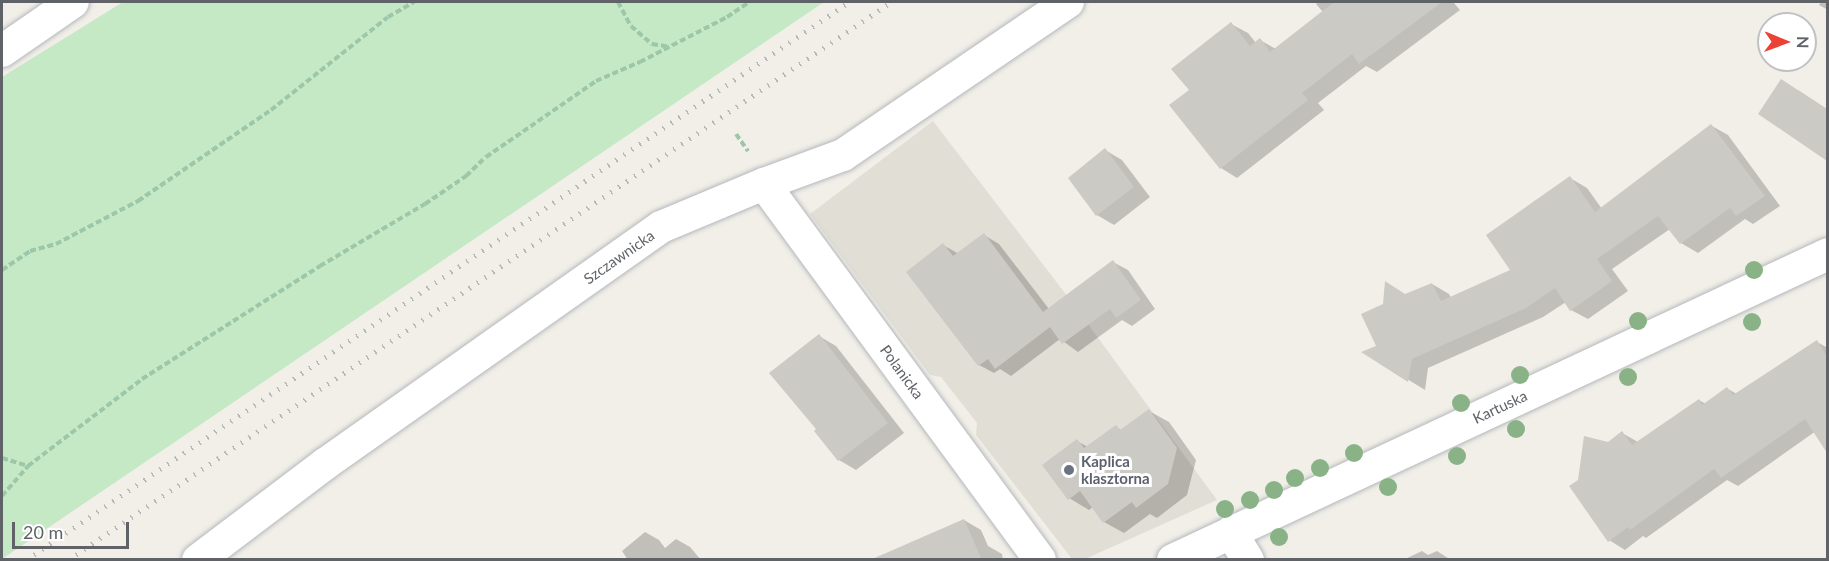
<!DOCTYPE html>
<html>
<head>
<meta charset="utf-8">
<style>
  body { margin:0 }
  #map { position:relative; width:1829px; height:561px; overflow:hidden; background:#f1efe8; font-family:Lato,sans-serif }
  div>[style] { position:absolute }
  .education>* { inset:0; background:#e1ded6 }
  .green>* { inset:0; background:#c5e8c5 }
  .shadow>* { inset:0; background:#0003 }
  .building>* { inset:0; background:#cccac5 }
  .path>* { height:4px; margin-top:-2px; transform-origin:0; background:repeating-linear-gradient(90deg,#9cc7a9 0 6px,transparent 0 9px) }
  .roads { filter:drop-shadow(0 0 2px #b5b8bc) drop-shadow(0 0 2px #b5b8bc) }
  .minor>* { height:32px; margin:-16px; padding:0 16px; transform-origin:16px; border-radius:16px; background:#fff }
  .rail>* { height:4.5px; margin-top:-2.25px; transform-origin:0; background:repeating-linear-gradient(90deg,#b6b7b8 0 1.5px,transparent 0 9.5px) }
  .trees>* { width:18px; height:18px; margin:-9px; border-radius:50%; background:#89b387 }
  .dots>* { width:16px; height:16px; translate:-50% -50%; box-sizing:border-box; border:3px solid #fff; border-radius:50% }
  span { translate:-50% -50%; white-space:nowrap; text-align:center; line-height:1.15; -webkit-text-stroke:6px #fff; paint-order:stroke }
  .street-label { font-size:15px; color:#5f6368 }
  .worship-label { font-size:15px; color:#5b616d; font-weight:700 }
  .left { translate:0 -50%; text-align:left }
  .frame { position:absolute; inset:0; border:3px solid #5f6368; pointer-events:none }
  .north { position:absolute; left:1757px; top:12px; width:60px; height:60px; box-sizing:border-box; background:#fff; border:2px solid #bfc1c3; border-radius:50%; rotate:91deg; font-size:16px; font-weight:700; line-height:24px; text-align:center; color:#5f6368 }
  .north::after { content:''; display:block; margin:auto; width:21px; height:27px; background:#ea4335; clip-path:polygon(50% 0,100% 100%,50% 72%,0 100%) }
  .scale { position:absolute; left:12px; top:522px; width:117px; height:27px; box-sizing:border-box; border:3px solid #5f6368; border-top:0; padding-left:8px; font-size:18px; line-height:21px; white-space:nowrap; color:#5f6368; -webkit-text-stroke:4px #fff; paint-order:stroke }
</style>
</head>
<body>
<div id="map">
  <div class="education">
    <i style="clip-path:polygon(933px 121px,1071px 301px,1217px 500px,1085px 559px,1072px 559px,976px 435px,977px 423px,941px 377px,930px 375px,810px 214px)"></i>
  </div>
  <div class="green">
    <i style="clip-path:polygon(123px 2px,824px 2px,2px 559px,2px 77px)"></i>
  </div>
  <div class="shadow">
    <i style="clip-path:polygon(1319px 2px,1453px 2px,1460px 10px,1377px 72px,1366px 66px,1318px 103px,1324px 110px,1237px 178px,1221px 168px,1191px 91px,1231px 24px,1248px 33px,1256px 43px,1260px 40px,1276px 49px,1323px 12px,1316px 4px)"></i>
    <i style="clip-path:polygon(1821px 2px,1828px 2px,1828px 10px,1819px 5px)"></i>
    <i style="clip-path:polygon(1798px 90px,1828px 110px,1828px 159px,1824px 157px)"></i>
    <i style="clip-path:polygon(1712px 126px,1728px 135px,1780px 206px,1753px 224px,1745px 219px,1698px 253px,1681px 243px,1670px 229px,1612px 269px,1628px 291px,1588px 319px,1571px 310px,1566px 302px,1543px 317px,1428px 368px,1425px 390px,1365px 353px,1378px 347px,1406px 295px,1432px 284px,1449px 294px,1451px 298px,1513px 270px,1570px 178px,1587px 188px,1602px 209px)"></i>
    <i style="clip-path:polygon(1105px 150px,1122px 160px,1150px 197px,1114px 225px,1097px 215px)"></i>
    <i style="clip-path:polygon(984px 235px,999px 244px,1049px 309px,1113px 262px,1128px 270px,1155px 309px,1132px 326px,1122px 320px,1078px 352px,1060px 339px,1011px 376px,1000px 369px,994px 373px,979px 365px,943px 245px,959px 254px)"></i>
    <i style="clip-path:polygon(819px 336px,836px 346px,904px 433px,856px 470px,839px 460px,819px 429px)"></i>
    <i style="clip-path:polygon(1817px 342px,1828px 348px,1828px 438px,1816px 431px,1738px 486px,1727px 480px,1646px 538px,1643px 536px,1625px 550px,1609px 540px,1579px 480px,1609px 443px,1622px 433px,1638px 442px,1699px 400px,1706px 404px,1728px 389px,1737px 394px)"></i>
    <i style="clip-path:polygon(1149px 411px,1169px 422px,1196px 460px,1187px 495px,1157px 518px,1150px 514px,1124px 533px,1104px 522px,1093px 507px,1089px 510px,1069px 498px,1077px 441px,1088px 447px,1117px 427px,1122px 431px)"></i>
    <i style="clip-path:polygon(964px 520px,981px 530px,988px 546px,1002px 554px,1003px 560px,874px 560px)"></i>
    <i style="clip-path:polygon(645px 532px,659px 540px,665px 548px,676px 539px,690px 547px,701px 560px,628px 560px,622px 551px)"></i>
    <i style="clip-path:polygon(1422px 551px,1428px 555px,1437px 551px,1451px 560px,1403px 560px)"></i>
  </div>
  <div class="building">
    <i style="clip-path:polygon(1334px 2px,1442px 2px,1359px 64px,1352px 54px,1302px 93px,1308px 100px,1220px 169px,1169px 105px,1189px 90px,1171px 69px,1231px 22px,1250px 46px,1260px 38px,1270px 52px)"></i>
    <i style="clip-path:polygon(1781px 79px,1827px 109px,1827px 161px,1758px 114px)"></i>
    <i style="clip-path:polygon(1711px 124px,1765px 196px,1736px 216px,1730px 208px,1680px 244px,1658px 216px,1597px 259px,1612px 281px,1570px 311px,1555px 288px,1526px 308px,1412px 359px,1408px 382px,1361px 352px,1376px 346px,1361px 314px,1383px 304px,1385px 281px,1405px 294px,1432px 283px,1441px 301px,1510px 270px,1486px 235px,1570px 176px,1595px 212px)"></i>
    <i style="clip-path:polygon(1105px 148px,1134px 187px,1096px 216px,1068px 178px)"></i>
    <i style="clip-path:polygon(984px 233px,1043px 312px,1113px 260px,1141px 300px,1116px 318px,1110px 309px,1062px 344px,1050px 327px,995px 369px,988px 359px,978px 366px,906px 272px,943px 243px,953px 256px)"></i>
    <i style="clip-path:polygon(819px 334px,888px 423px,838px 461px,814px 431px,816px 429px,769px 373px)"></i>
    <i style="clip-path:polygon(1817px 340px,1827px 357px,1827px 453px,1805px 419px,1721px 478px,1714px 469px,1630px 530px,1628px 527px,1608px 542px,1569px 486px,1578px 480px,1584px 436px,1608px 442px,1622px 431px,1632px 445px,1699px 399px,1702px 405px,1727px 387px,1733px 395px)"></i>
    <i style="clip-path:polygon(1149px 409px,1177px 448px,1168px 484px,1136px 508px,1132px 502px,1103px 523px,1080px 491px,1068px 500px,1042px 465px,1077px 439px,1084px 448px,1116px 425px,1120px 430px)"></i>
    <i style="clip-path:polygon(964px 519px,982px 560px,870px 560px)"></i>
  </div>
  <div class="path">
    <i style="left:618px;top:2px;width:27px;rotate:62deg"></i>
    <i style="left:631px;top:26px;width:28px;rotate:41deg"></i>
    <i style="left:652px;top:44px;width:18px;rotate:9deg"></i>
    <i style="left:736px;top:134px;width:21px;rotate:55deg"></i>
    <i style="left:2px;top:270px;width:34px;rotate:-34deg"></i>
    <i style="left:30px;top:251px;width:27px;rotate:-15deg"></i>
    <i style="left:56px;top:244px;width:93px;rotate:-27.7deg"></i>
    <i style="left:138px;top:201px;width:161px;rotate:-34.4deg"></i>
    <i style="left:271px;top:110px;width:149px;rotate:-38.5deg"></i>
    <i style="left:388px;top:17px;width:30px;rotate:-30deg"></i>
    <i style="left:2px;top:458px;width:27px;rotate:17deg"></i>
    <i style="left:2px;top:496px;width:40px;rotate:-49deg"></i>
    <i style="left:28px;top:466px;width:143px;rotate:-37.3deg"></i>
    <i style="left:142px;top:379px;width:211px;rotate:-32.4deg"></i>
    <i style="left:320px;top:266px;width:122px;rotate:-30.6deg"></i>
    <i style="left:425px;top:204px;width:50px;rotate:-34.3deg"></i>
    <i style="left:466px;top:176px;width:28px;rotate:-44deg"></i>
    <i style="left:486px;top:157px;width:134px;rotate:-34.6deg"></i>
    <i style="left:596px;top:81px;width:48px;rotate:-23.4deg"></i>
    <i style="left:640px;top:62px;width:98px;rotate:-27.3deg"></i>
    <i style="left:727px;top:17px;width:27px;rotate:-34deg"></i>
  </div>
  <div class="roads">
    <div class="minor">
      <i style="left:2px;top:51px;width:86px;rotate:-34.6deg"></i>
      <i style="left:764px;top:184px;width:466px;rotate:53.7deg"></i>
      <i style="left:1231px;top:532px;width:33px;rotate:59deg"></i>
      <i style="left:198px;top:560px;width:159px;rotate:-37.1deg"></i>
      <i style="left:325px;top:464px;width:411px;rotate:-35.2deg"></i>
      <i style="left:661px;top:227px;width:112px;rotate:-22.7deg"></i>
      <i style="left:764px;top:184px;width:84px;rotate:-20.2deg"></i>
      <i style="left:843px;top:155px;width:272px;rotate:-34.2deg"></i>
      <i style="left:1173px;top:560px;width:723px;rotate:-25.04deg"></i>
    </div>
  </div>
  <div class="rail">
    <i style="left:26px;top:560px;width:994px;rotate:-34.14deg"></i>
    <i style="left:68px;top:560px;width:994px;rotate:-34.14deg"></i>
  </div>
  <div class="trees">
    <i style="left:1754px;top:270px"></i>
    <i style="left:1638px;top:321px"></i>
    <i style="left:1752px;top:322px"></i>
    <i style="left:1520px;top:375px"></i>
    <i style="left:1628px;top:377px"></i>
    <i style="left:1461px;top:403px"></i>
    <i style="left:1516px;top:429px"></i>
    <i style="left:1354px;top:453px"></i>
    <i style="left:1457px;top:456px"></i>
    <i style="left:1320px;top:468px"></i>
    <i style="left:1295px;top:478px"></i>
    <i style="left:1388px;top:487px"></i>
    <i style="left:1274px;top:490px"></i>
    <i style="left:1250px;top:500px"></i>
    <i style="left:1225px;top:509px"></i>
    <i style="left:1279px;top:537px"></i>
  </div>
  <div class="dots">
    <i style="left:1069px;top:470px;background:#6b7280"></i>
  </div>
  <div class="street-label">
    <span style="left:619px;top:257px;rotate:-35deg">Szczawnicka</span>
    <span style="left:902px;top:372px;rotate:54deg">Polanicka</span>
    <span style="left:1500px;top:407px;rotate:-25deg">Kartuska</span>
  </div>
  <div class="worship-label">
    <span class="left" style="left:1081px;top:470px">Kaplica<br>klasztorna</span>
  </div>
  <div class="frame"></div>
  <div class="north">N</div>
  <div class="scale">20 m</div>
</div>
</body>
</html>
